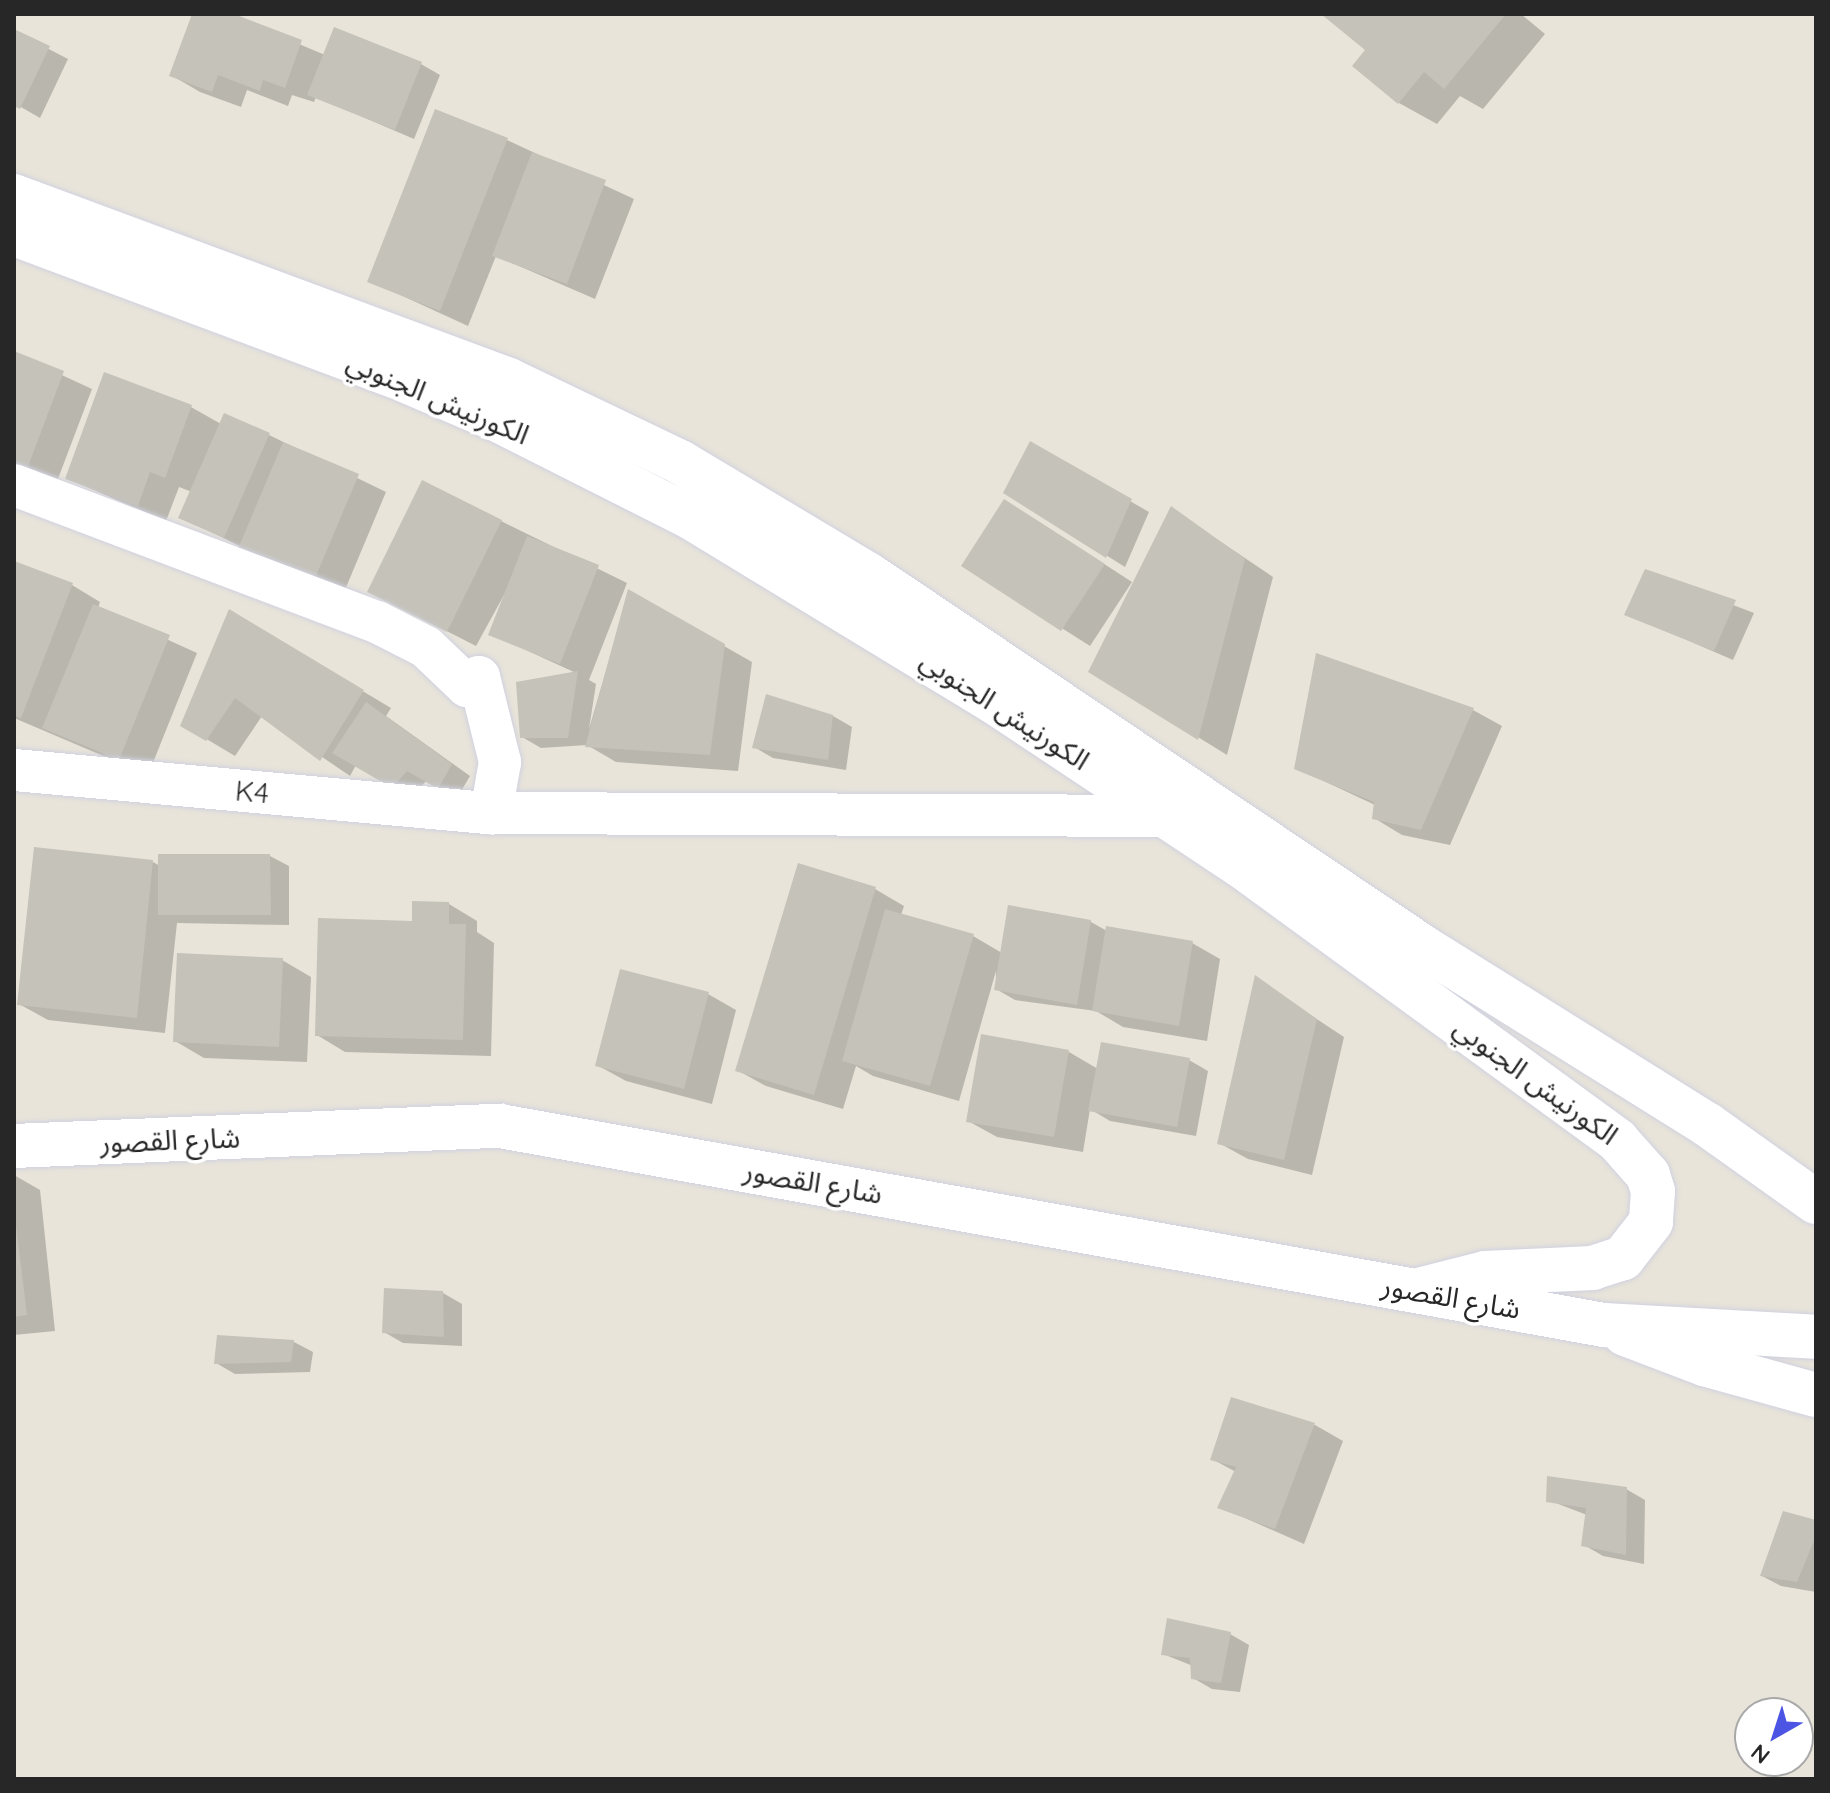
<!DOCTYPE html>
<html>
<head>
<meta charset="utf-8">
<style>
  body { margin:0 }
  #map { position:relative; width:1830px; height:1793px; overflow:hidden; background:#e8e4da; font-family:Quicksand,"Noto Sans Arabic",sans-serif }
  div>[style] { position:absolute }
  .shadow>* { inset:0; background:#0003 }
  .building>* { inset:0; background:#c4c2b9 }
  .roads { filter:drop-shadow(0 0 2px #d0d1df) drop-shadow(0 0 2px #d0d1df) }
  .street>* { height:42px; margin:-21px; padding:0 21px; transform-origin:21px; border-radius:21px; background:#fff }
  .secondary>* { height:44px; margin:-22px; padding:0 22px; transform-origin:22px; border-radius:22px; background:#fff }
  span { translate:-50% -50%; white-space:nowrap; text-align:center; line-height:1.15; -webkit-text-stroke:7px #fff; paint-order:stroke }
  .street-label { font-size:28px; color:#272727 }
  .frame { position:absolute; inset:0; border:16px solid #272727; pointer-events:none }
  .north { position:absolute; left:1734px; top:1697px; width:80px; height:80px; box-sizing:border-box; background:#fff; border:2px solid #a9a9a9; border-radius:50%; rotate:219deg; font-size:22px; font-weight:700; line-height:32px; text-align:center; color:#272727 }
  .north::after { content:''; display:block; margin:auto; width:28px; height:36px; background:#4c55e3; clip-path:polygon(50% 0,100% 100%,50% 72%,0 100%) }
</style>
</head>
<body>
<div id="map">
  <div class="shadow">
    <i style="clip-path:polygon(194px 14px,228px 14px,325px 55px,421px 64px,440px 75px,414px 139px,316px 97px,314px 102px,292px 95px,288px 106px,247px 90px,241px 107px,200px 92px,171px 75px)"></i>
    <i style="clip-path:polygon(1324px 14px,1521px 14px,1545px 34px,1483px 109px,1460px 96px,1437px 124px,1399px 103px,1355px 66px,1368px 50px)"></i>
    <i style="clip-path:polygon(14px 31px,68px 59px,40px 118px,14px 103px)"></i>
    <i style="clip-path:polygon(507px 140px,634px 199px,595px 299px,496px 256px,468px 326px,370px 281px)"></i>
    <i style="clip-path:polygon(14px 353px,92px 389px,53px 492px,14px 477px)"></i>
    <i style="clip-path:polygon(191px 407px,221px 424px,269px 435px,386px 492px,342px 597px,181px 517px,192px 492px,179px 487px,166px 521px,68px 479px)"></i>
    <i style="clip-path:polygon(1031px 444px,1149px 512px,1125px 567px,1005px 492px)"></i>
    <i style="clip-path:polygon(1172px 509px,1273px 577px,1227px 755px,1091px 671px)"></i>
    <i style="clip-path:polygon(1033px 518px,1132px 582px,1090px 646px,964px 566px)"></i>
    <i style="clip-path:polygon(501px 521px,627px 583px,589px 680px,596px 684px,589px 729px,629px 592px,752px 662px,738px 771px,616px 762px,587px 745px,541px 748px,522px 737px,576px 673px,491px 634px,510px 584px,476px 646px,370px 592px)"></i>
    <i style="clip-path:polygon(14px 563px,72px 585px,100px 602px,98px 608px,197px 653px,148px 775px,14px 718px)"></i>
    <i style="clip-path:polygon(1647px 572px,1754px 613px,1733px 660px,1627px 614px)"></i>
    <i style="clip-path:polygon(230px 612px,391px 708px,386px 716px,470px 776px,457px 798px,427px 780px,412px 797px,356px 765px,350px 776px,262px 716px,235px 756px,183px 725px)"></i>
    <i style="clip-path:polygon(1318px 656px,1473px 710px,1502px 726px,1450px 845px,1402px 835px,1374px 818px,1375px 805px,1296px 768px)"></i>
    <i style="clip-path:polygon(833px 716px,852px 727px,846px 770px,773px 758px,754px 747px)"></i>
    <i style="clip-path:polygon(270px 856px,289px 866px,289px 925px,177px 923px,165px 1033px,48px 1020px,19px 1004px,153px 862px,160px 866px)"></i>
    <i style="clip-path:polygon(799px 865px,875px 889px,904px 906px,901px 915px,973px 936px,1002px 953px,1010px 907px,1091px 922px,1107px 931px,1192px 943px,1220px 959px,1207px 1041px,1123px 1027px,1096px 1011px,1015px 1000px,996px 989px,996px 971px,959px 1101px,873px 1076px,856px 1066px,843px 1109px,766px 1086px,737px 1070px)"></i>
    <i style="clip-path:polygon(449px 904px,477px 921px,477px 932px,494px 943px,491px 1056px,345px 1052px,317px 1035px,414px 923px)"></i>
    <i style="clip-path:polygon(282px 960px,311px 977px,307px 1062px,204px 1058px,175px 1041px)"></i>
    <i style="clip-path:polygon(1256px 979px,1344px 1037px,1312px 1175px,1248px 1159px,1219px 1143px)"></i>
    <i style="clip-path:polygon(708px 994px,736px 1010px,712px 1104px,626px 1081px,597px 1065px)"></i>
    <i style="clip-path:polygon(1069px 1052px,1098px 1069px,1189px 1060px,1208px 1071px,1196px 1136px,1110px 1121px,1090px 1109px,1083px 1152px,997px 1137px,968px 1121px)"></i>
    <i style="clip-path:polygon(14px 1175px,40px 1190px,55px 1331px,14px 1335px)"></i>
    <i style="clip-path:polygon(443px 1293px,462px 1304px,462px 1346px,403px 1343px,384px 1332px)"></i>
    <i style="clip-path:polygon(219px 1338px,294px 1342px,313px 1352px,310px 1372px,235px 1374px,216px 1363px)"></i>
    <i style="clip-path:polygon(1232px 1399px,1315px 1425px,1343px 1441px,1304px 1544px,1220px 1507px,1236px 1472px,1212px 1459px)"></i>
    <i style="clip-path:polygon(1626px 1489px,1645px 1500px,1644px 1564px,1603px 1556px,1584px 1545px,1587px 1515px,1548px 1500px)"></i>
    <i style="clip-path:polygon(1816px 1522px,1816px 1592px,1781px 1586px,1762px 1576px)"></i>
    <i style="clip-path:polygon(1230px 1634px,1249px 1645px,1240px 1692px,1212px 1689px,1193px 1678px,1193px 1666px,1163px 1654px)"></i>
  </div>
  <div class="building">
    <i style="clip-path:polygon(192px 14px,234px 14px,302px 40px,285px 88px,263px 80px,260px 91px,218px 75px,212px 92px,169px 76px)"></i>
    <i style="clip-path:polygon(1321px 14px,1506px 14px,1444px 89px,1424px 72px,1398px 104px,1352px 66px,1365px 50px)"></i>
    <i style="clip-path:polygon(334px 27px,422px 62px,395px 130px,307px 95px)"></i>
    <i style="clip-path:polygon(14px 29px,50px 46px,20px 109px,14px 106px)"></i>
    <i style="clip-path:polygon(435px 109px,508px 138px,440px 311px,367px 282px)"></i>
    <i style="clip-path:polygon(532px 152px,606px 180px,567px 284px,492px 256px)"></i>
    <i style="clip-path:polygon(14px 351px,64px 371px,24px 477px,14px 474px)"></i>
    <i style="clip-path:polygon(104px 372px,192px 405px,165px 478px,150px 472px,138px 506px,65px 479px)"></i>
    <i style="clip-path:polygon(224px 413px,270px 433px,224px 538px,178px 518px)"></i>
    <i style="clip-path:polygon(1030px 441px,1132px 499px,1106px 558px,1003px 493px)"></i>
    <i style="clip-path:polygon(283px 442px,359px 474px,313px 583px,237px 551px)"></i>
    <i style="clip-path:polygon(422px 480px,502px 520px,447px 632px,367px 592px)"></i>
    <i style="clip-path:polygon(1004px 499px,1105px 564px,1061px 631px,961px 566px)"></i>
    <i style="clip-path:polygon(1171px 506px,1245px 559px,1198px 740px,1088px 672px)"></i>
    <i style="clip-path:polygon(527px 536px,599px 565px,560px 664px,488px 635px)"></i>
    <i style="clip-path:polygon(14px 561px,73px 583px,21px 718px,14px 715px)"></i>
    <i style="clip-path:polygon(1645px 569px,1736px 600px,1714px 651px,1624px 615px)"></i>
    <i style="clip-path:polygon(628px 589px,725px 644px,710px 755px,585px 747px)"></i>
    <i style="clip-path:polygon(93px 604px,170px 635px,119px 760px,42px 728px)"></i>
    <i style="clip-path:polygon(229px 609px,364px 690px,320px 761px,235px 698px,206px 741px,180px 726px)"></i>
    <i style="clip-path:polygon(1316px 653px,1474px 708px,1421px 830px,1372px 819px,1374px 802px,1294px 769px)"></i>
    <i style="clip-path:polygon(578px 671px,568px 738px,520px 738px,516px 682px)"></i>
    <i style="clip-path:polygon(766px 694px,833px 715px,828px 760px,752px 748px)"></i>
    <i style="clip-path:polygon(366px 702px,452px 764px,438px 789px,407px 771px,392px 788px,332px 753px)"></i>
    <i style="clip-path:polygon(34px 847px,153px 860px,137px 1018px,17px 1005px)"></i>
    <i style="clip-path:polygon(158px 854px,270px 854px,271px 915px,158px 915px)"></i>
    <i style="clip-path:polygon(798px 863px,876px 887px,814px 1095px,735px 1071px)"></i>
    <i style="clip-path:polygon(412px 901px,449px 902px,449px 924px,466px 924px,463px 1040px,315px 1036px,318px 918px,412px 921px)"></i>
    <i style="clip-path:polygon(1008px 905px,1091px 920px,1077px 1005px,994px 990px)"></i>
    <i style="clip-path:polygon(885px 909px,974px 934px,930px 1086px,842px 1061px)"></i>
    <i style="clip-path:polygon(1106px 926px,1193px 941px,1179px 1026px,1092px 1011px)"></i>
    <i style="clip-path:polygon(177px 953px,283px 958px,279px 1047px,173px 1042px)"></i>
    <i style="clip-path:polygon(620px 969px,709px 992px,684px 1089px,595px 1066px)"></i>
    <i style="clip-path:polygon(1255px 975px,1317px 1019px,1284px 1160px,1217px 1144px)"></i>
    <i style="clip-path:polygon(981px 1034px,1069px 1050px,1054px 1137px,966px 1122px)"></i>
    <i style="clip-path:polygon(1101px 1042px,1190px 1058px,1177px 1127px,1088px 1111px)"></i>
    <i style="clip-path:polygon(14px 1209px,27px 1315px,14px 1317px)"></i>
    <i style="clip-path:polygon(384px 1288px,443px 1291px,444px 1337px,382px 1333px)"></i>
    <i style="clip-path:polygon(217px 1335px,294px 1340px,291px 1362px,214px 1364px)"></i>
    <i style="clip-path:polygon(1231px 1397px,1315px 1423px,1275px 1529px,1217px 1508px,1236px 1467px,1210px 1460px)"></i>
    <i style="clip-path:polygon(1547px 1476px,1627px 1487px,1626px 1555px,1581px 1546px,1586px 1508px,1546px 1502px)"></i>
    <i style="clip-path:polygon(1783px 1511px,1816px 1520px,1816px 1536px,1797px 1582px,1760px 1576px)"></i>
    <i style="clip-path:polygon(1167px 1618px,1231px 1632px,1221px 1683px,1191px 1679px,1190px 1658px,1161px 1655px)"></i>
  </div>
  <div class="roads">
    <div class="street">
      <i style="left:14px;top:485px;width:388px;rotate:20.7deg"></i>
      <i style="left:377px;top:622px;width:55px;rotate:27deg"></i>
      <i style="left:426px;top:647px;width:57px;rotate:43.6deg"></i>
      <i style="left:467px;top:686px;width:15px;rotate:-37deg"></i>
      <i style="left:479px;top:677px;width:88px;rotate:76.1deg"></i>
      <i style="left:500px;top:762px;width:52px;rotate:100deg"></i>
      <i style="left:14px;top:770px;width:479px;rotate:5.2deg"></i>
      <i style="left:491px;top:813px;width:676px;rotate:0.25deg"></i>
      <i style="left:1167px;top:816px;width:16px;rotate:-38deg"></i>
    </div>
    <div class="secondary">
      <i style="left:14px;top:196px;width:528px;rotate:20.39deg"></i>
      <i style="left:509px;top:380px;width:190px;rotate:25.6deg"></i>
      <i style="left:680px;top:462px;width:220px;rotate:30.9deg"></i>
      <i style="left:869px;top:575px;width:667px;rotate:33.88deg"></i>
      <i style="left:1423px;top:947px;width:336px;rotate:32deg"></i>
      <i style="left:1708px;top:1125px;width:133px;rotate:35.5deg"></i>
      <i style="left:14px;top:234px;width:416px;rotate:20.5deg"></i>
      <i style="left:404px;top:380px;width:107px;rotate:23.2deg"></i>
      <i style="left:502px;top:422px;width:211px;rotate:26.8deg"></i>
      <i style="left:690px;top:517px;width:358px;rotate:31.3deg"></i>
      <i style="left:996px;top:703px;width:293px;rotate:33.6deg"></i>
      <i style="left:1240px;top:865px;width:467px;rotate:36.1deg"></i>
      <i style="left:1617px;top:1140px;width:47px;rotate:48.5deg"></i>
      <i style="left:1648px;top:1175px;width:17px;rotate:73deg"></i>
      <i style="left:1653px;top:1191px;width:31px;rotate:94deg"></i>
      <i style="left:1651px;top:1222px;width:46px;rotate:127.9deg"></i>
      <i style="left:1623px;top:1258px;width:32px;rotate:162deg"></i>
      <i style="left:1593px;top:1268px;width:108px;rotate:177.3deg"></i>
      <i style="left:1485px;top:1273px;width:72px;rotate:165.6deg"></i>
      <i style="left:14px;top:1146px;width:486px;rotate:-2.4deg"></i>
      <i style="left:500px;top:1126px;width:1122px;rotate:10.22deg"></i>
      <i style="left:1604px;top:1325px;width:212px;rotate:3.2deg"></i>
      <i style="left:1625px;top:1334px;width:85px;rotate:20.8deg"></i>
      <i style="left:1704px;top:1364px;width:116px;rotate:15.5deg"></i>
    </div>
  </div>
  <div class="street-label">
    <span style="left:438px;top:398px;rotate:23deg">الكورنيش الجنوبي</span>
    <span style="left:1005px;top:710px;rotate:33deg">الكورنيش الجنوبي</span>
    <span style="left:252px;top:792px;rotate:5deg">K4</span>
    <span style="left:1536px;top:1081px;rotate:36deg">الكورنيش الجنوبي</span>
    <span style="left:170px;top:1140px;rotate:-2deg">شارع القصور</span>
    <span style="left:813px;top:1182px;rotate:10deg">شارع القصور</span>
    <span style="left:1451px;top:1297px;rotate:10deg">شارع القصور</span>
  </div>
  <div class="frame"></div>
  <div class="north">N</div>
</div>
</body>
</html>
